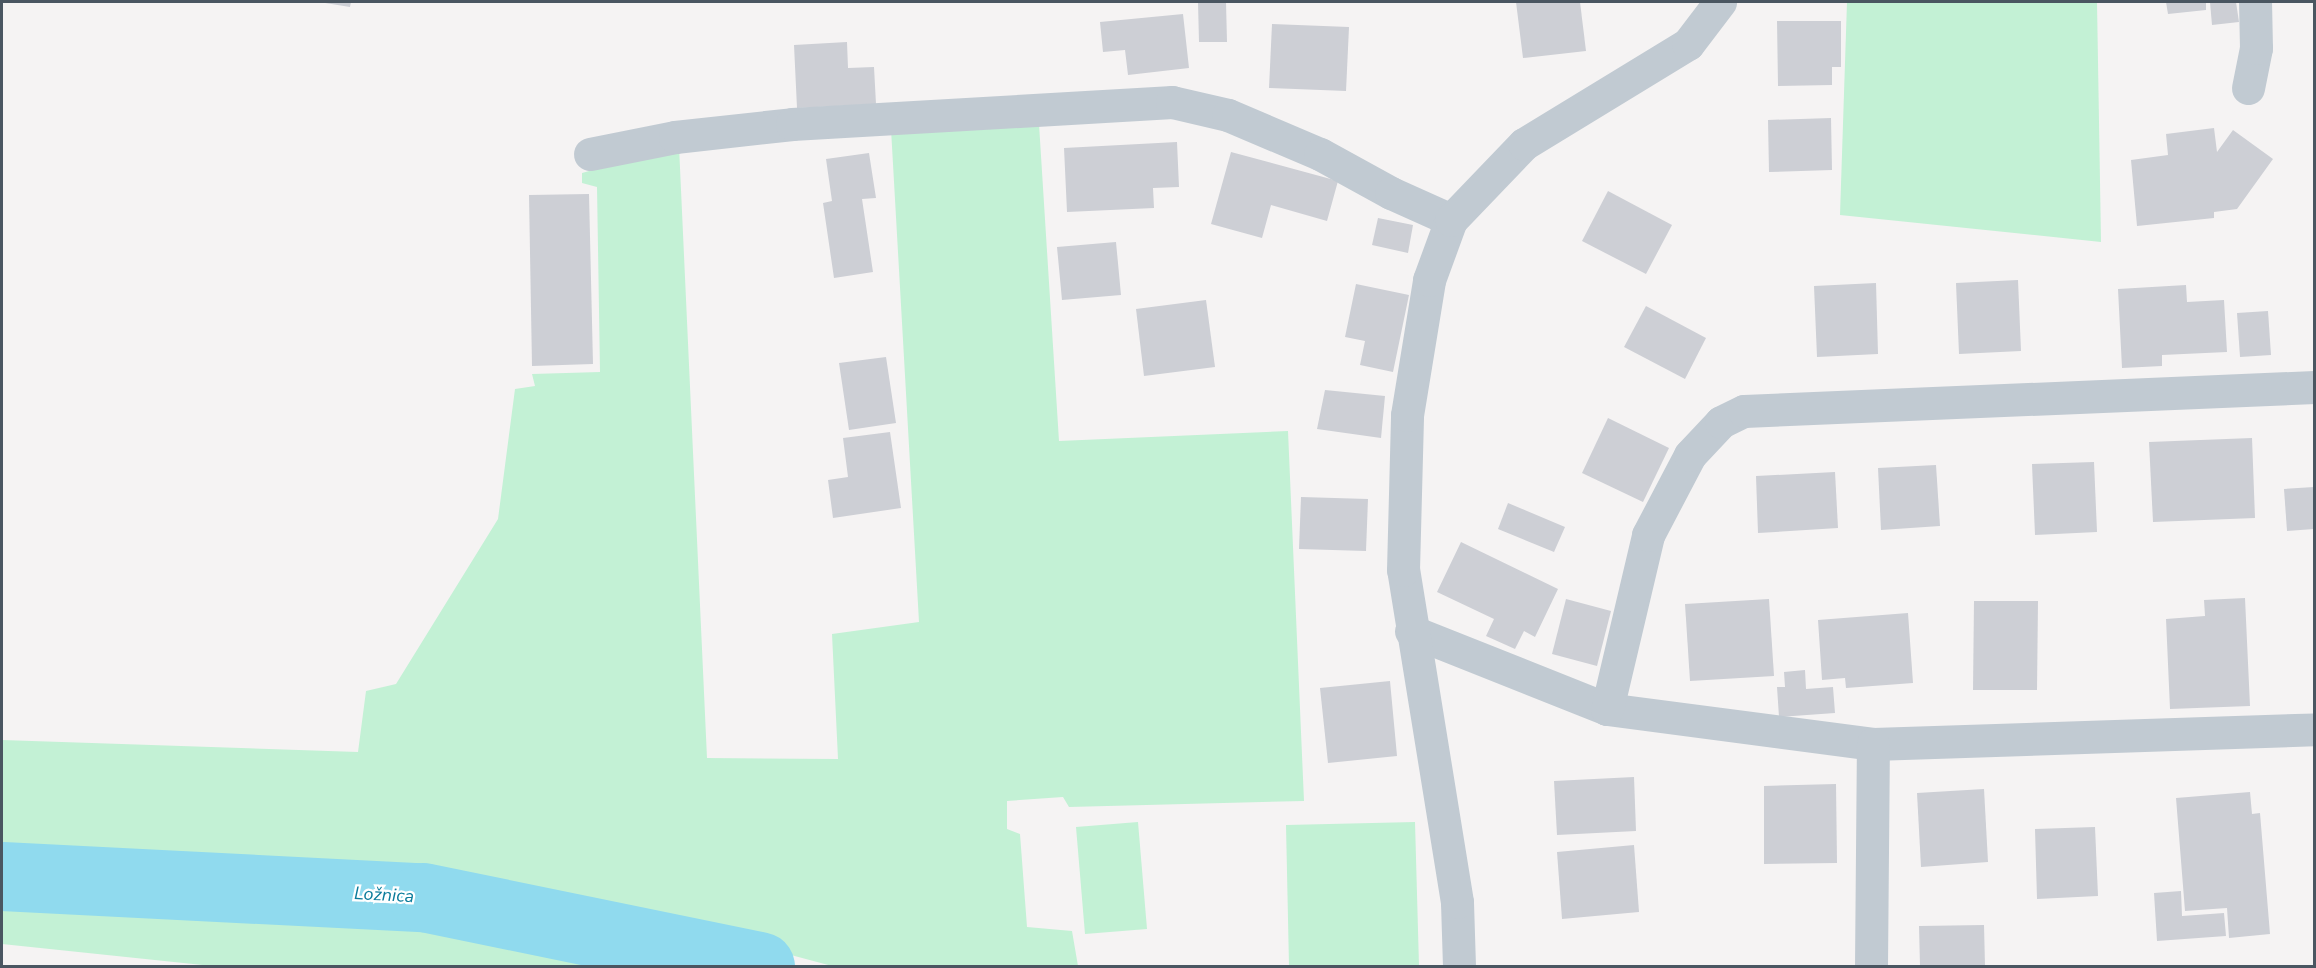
<!DOCTYPE html>
<html>
<head>
<meta charset="utf-8">
<style>
  body { margin:0 }
  #map { position:relative; width:2316px; height:968px; overflow:hidden; background:#f5f3f3; font-family:"Nunito Sans",sans-serif }
  div>[style] { position:absolute }
  .green>* { inset:0; background:#c3f1d5 }
  .river>* { height:69px; margin:-34.5px; padding:0 34.5px; transform-origin:34.5px; border-radius:34.5px; background:#90daee }
  .building>* { inset:0; background:#cdcfd5 }
  .minor>* { height:33px; margin:-16.5px; padding:0 16.5px; transform-origin:16.5px; border-radius:16.5px; background:#c1cad2 }
  span { translate:-50% -50%; white-space:nowrap; text-align:center; line-height:1.15; -webkit-text-stroke:4.5px #fff; paint-order:stroke }
  .water-label { font-size:18px; color:#0c7c9b; font-style:italic }
  .frame { position:absolute; inset:0; border:3px solid #4a5661; pointer-events:none }
</style>
</head>
<body>
<div id="map">
  <div class="green">
    <i style="clip-path:polygon(1847px 2px,2097px 2px,2101px 242px,1840px 215px)"></i>
    <i style="clip-path:polygon(1039px 124px,1059px 441px,1288px 431px,1304px 801px,1069px 807px,1063px 797px,1007px 801px,1007px 829px,1020px 834px,1027px 927px,1072px 931px,1078px 966px,832px 966px,672px 923px,386px 878px,198px 858px,2px 855px,2px 740px,358px 752px,366px 691px,396px 684px,498px 519px,515px 389px,535px 386px,532px 374px,600px 372px,597px 187px,582px 183px,582px 173px,679px 146px,707px 758px,838px 759px,832px 634px,919px 622px,891px 129px)"></i>
    <i style="clip-path:polygon(1138px 822px,1147px 929px,1085px 934px,1076px 827px)"></i>
    <i style="clip-path:polygon(1415px 822px,1419px 966px,1289px 966px,1286px 825px)"></i>
    <i style="clip-path:polygon(2px 891px,256px 901px,525px 931px,696px 966px,212px 966px,2px 944px)"></i>
  </div>
  <div class="river">
    <i style="left:2px;top:876px;width:422px;rotate:2.9deg"></i>
    <i style="left:423px;top:897px;width:344px;rotate:11.6deg"></i>
  </div>
  <div class="building">
    <i style="clip-path:polygon(319px 2px,351px 2px,350px 7px)"></i>
    <i style="clip-path:polygon(1198px 2px,1226px 2px,1227px 42px,1199px 42px)"></i>
    <i style="clip-path:polygon(1516px 2px,1580px 2px,1586px 51px,1523px 58px)"></i>
    <i style="clip-path:polygon(2166px 2px,2206px 2px,2206px 10px,2168px 14px)"></i>
    <i style="clip-path:polygon(2210px 2px,2236px 2px,2239px 22px,2212px 25px)"></i>
    <i style="clip-path:polygon(1183px 14px,1189px 68px,1128px 75px,1125px 50px,1103px 52px,1100px 22px)"></i>
    <i style="clip-path:polygon(1777px 21px,1841px 21px,1841px 67px,1832px 67px,1832px 85px,1778px 86px)"></i>
    <i style="clip-path:polygon(1272px 24px,1349px 27px,1346px 91px,1269px 88px)"></i>
    <i style="clip-path:polygon(847px 42px,848px 68px,874px 67px,876px 104px,797px 108px,794px 45px)"></i>
    <i style="clip-path:polygon(1831px 118px,1832px 170px,1769px 172px,1768px 120px)"></i>
    <i style="clip-path:polygon(2214px 128px,2217px 152px,2233px 130px,2273px 159px,2237px 209px,2214px 212px,2214px 218px,2137px 226px,2131px 160px,2168px 155px,2166px 134px)"></i>
    <i style="clip-path:polygon(1177px 142px,1179px 187px,1153px 188px,1154px 208px,1067px 212px,1064px 148px)"></i>
    <i style="clip-path:polygon(1231px 152px,1338px 181px,1327px 221px,1271px 205px,1262px 238px,1211px 224px)"></i>
    <i style="clip-path:polygon(869px 153px,876px 198px,862px 199px,873px 272px,834px 278px,823px 203px,832px 201px,826px 159px)"></i>
    <i style="clip-path:polygon(1608px 191px,1672px 225px,1646px 274px,1582px 241px)"></i>
    <i style="clip-path:polygon(589px 194px,593px 364px,532px 366px,529px 195px)"></i>
    <i style="clip-path:polygon(1378px 218px,1413px 225px,1408px 253px,1372px 245px)"></i>
    <i style="clip-path:polygon(1116px 242px,1121px 295px,1062px 300px,1057px 247px)"></i>
    <i style="clip-path:polygon(2018px 280px,2021px 351px,1959px 354px,1956px 283px)"></i>
    <i style="clip-path:polygon(1876px 283px,1878px 354px,1817px 357px,1814px 286px)"></i>
    <i style="clip-path:polygon(1356px 284px,1409px 295px,1393px 372px,1360px 365px,1365px 341px,1345px 337px)"></i>
    <i style="clip-path:polygon(2186px 285px,2187px 302px,2224px 300px,2227px 352px,2162px 355px,2162px 366px,2122px 368px,2118px 289px)"></i>
    <i style="clip-path:polygon(1206px 300px,1215px 367px,1144px 376px,1136px 309px)"></i>
    <i style="clip-path:polygon(1646px 306px,1706px 338px,1685px 379px,1624px 347px)"></i>
    <i style="clip-path:polygon(2268px 311px,2271px 355px,2240px 357px,2237px 313px)"></i>
    <i style="clip-path:polygon(886px 357px,896px 423px,849px 430px,839px 363px)"></i>
    <i style="clip-path:polygon(1325px 390px,1385px 396px,1381px 438px,1317px 429px)"></i>
    <i style="clip-path:polygon(1608px 418px,1669px 448px,1643px 502px,1582px 473px)"></i>
    <i style="clip-path:polygon(890px 432px,901px 508px,833px 518px,828px 480px,848px 477px,843px 438px)"></i>
    <i style="clip-path:polygon(2252px 438px,2255px 518px,2153px 522px,2149px 442px)"></i>
    <i style="clip-path:polygon(2094px 462px,2097px 532px,2035px 535px,2032px 464px)"></i>
    <i style="clip-path:polygon(1936px 465px,1940px 526px,1881px 530px,1878px 468px)"></i>
    <i style="clip-path:polygon(1835px 472px,1838px 528px,1758px 533px,1756px 476px)"></i>
    <i style="clip-path:polygon(2314px 487px,2314px 529px,2287px 531px,2284px 489px)"></i>
    <i style="clip-path:polygon(1301px 497px,1368px 499px,1366px 551px,1299px 549px)"></i>
    <i style="clip-path:polygon(1508px 503px,1565px 527px,1554px 552px,1498px 529px)"></i>
    <i style="clip-path:polygon(1461px 542px,1558px 589px,1535px 637px,1524px 631px,1515px 649px,1486px 636px,1494px 619px,1437px 592px)"></i>
    <i style="clip-path:polygon(2245px 598px,2250px 706px,2170px 709px,2166px 619px,2205px 616px,2204px 600px)"></i>
    <i style="clip-path:polygon(1566px 599px,1611px 611px,1597px 666px,1552px 654px)"></i>
    <i style="clip-path:polygon(1769px 599px,1774px 676px,1690px 681px,1685px 604px)"></i>
    <i style="clip-path:polygon(1974px 601px,2038px 601px,2037px 690px,1973px 690px)"></i>
    <i style="clip-path:polygon(1908px 613px,1913px 683px,1846px 688px,1845px 678px,1822px 680px,1818px 620px)"></i>
    <i style="clip-path:polygon(1805px 670px,1806px 689px,1833px 687px,1835px 713px,1779px 717px,1777px 687px,1785px 687px,1784px 672px)"></i>
    <i style="clip-path:polygon(1390px 681px,1397px 756px,1328px 763px,1320px 688px)"></i>
    <i style="clip-path:polygon(1634px 777px,1636px 831px,1557px 835px,1554px 781px)"></i>
    <i style="clip-path:polygon(1836px 784px,1837px 863px,1764px 864px,1764px 786px)"></i>
    <i style="clip-path:polygon(1984px 789px,1988px 862px,1921px 867px,1917px 793px)"></i>
    <i style="clip-path:polygon(2250px 792px,2252px 814px,2260px 813px,2270px 934px,2229px 938px,2227px 908px,2185px 911px,2176px 798px)"></i>
    <i style="clip-path:polygon(2095px 827px,2098px 896px,2037px 899px,2035px 829px)"></i>
    <i style="clip-path:polygon(1634px 845px,1639px 912px,1562px 919px,1557px 852px)"></i>
    <i style="clip-path:polygon(2181px 891px,2182px 916px,2224px 913px,2226px 936px,2157px 941px,2154px 893px)"></i>
    <i style="clip-path:polygon(1984px 925px,1985px 966px,1920px 966px,1919px 926px)"></i>
  </div>
  <div class="minor">
    <i style="left:2248px;top:88px;width:41px;rotate:-78.7deg"></i>
    <i style="left:2256px;top:48px;width:46px;rotate:-91.2deg"></i>
    <i style="left:590px;top:154px;width:87px;rotate:-11.3deg"></i>
    <i style="left:675px;top:137px;width:118px;rotate:-6.3deg"></i>
    <i style="left:792px;top:124px;width:381px;rotate:-3.3deg"></i>
    <i style="left:1172px;top:102px;width:57px;rotate:13.1deg"></i>
    <i style="left:1228px;top:115px;width:100px;rotate:23deg"></i>
    <i style="left:1320px;top:154px;width:81px;rotate:28.8deg"></i>
    <i style="left:1391px;top:193px;width:66px;rotate:24.2deg"></i>
    <i style="left:1411px;top:631px;width:211px;rotate:21.7deg"></i>
    <i style="left:1607px;top:709px;width:268px;rotate:7.5deg"></i>
    <i style="left:1873px;top:744px;width:441px;rotate:-1.9deg"></i>
    <i style="left:1607px;top:709px;width:179px;rotate:-76.7deg"></i>
    <i style="left:1648px;top:535px;width:90px;rotate:-62.3deg"></i>
    <i style="left:1690px;top:455px;width:45px;rotate:-46.8deg"></i>
    <i style="left:1721px;top:422px;width:25px;rotate:-26deg"></i>
    <i style="left:1744px;top:411px;width:571px;rotate:-2.41deg"></i>
    <i style="left:1459px;top:966px;width:64px;rotate:-91.8deg"></i>
    <i style="left:1457px;top:902px;width:336px;rotate:-99.2deg"></i>
    <i style="left:1403px;top:570px;width:155px;rotate:-88.5deg"></i>
    <i style="left:1407px;top:415px;width:137px;rotate:-80.7deg"></i>
    <i style="left:1429px;top:280px;width:64px;rotate:-69.9deg"></i>
    <i style="left:1451px;top:220px;width:105px;rotate:-46.2deg"></i>
    <i style="left:1524px;top:144px;width:192px;rotate:-31.4deg"></i>
    <i style="left:1688px;top:44px;width:53px;rotate:-52.7deg"></i>
    <i style="left:1871px;top:966px;width:222px;rotate:-89.5deg"></i>
  </div>
  <div class="water-label">
    <span style="left:384px;top:895px;rotate:3deg">Ložnica</span>
  </div>
  <div class="frame"></div>
</div>
</body>
</html>
